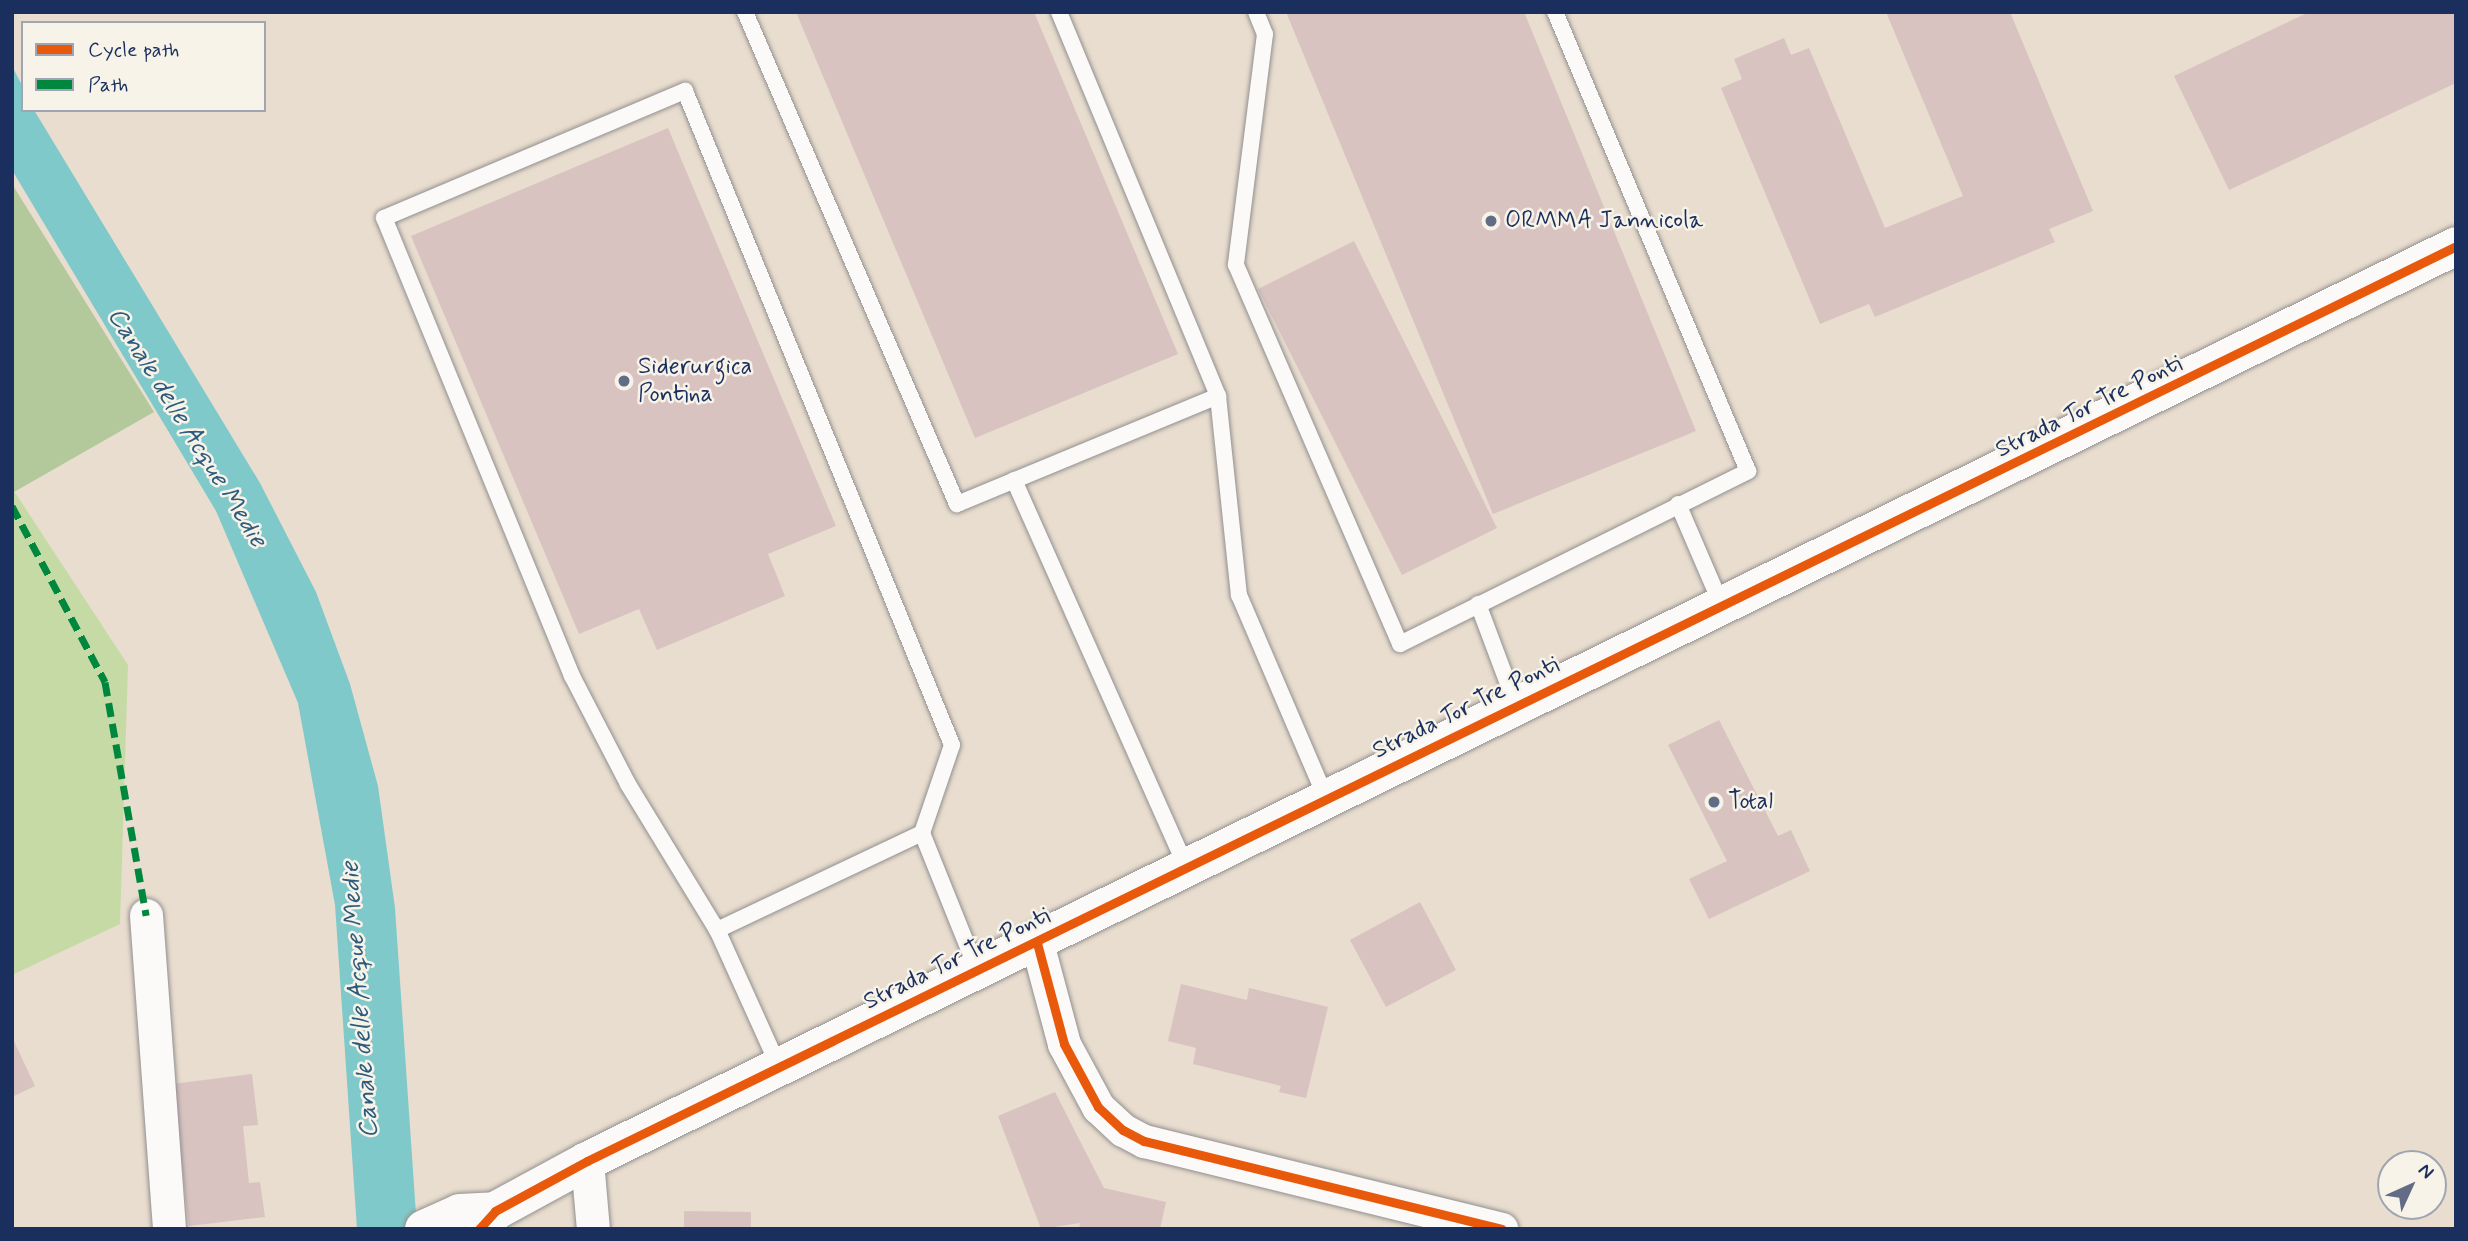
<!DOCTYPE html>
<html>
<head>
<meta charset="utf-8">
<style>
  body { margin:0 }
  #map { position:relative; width:2468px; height:1241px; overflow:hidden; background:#e8ddce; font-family:Mynerve,sans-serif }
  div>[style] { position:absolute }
  .green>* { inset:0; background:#c6daa5 }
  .forest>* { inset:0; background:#b3c99b }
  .water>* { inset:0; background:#80c9ca }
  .building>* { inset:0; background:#d8c3c1 }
  .roads { filter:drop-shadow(0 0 2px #928f90) drop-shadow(0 0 2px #928f90) }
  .service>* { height:16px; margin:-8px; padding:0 8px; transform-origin:8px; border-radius:8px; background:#fcfaf8 }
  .minor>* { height:33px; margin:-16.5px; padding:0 16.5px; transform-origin:16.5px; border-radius:16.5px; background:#fcfaf8 }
  .tertiary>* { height:38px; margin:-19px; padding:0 19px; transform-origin:19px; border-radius:19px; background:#fcfaf8 }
  .quiet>* { height:7px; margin-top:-3.5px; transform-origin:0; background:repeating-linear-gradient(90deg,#00873e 0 14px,transparent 0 21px) }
  .cycleway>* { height:9px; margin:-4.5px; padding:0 4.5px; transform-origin:4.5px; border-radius:4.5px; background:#e8590c }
  .dots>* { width:19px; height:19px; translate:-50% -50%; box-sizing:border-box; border:4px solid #f7f3e8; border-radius:50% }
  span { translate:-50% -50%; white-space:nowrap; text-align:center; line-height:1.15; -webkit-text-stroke:5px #f7f3e8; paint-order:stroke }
  .poi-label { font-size:24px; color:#1b2f5e }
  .left { translate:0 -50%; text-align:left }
  .street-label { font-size:24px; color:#1b2f5e }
  .water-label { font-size:26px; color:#2c5b7e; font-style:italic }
  .frame { position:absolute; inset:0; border:14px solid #1b2f5e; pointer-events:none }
  .legend { position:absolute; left:21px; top:21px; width:245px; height:91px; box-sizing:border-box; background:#f7f3e8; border:2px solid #9fa5b1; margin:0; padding:9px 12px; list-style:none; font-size:21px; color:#1b2f5e }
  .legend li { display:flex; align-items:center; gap:14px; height:35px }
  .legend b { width:35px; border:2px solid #9fa5b1 }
  .north { position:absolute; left:2377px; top:1150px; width:70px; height:70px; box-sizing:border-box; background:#f7f3e8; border:2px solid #9fa5b1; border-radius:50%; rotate:45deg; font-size:19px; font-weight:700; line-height:28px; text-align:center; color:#1b2f5e }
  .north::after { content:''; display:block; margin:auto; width:24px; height:32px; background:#636c85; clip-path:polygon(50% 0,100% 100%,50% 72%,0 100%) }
</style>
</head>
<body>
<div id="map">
  <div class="green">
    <i style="clip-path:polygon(12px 488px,128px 665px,120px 924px,12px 975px)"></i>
  </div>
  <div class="forest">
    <i style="clip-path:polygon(12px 184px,154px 412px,14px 492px,12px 488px)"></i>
  </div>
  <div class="water">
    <i style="clip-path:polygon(12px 66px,23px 87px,23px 110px,34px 110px,260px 483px,316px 592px,350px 684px,378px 786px,395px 908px,417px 1229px,357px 1229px,335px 905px,298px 703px,216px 511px,12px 170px)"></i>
  </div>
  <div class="building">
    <i style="clip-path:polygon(796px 12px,1034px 12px,1178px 354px,975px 438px)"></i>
    <i style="clip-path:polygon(1286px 12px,1524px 12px,1696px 431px,1493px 514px)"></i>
    <i style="clip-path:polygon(1886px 12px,2010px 12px,2093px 211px,2049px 229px,2055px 242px,1875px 317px,1869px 304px,1820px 324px,1721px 88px,1742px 79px,1734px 59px,1784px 38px,1791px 55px,1809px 48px,1885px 228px,1963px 196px)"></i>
    <i style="clip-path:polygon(2309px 12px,2456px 12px,2456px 83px,2229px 190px,2174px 76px)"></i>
    <i style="clip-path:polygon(668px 128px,836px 526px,768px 554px,785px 596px,657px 650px,639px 609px,579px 634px,411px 236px)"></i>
    <i style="clip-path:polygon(1354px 241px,1497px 528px,1402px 575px,1258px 289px)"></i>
    <i style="clip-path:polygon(1719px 720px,1778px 836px,1791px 830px,1810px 871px,1709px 919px,1689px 879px,1727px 861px,1668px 745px)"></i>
    <i style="clip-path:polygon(1420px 902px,1456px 970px,1386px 1007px,1350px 940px)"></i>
    <i style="clip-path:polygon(1181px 984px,1247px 1000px,1249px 988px,1328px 1007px,1306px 1098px,1279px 1092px,1281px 1086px,1193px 1064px,1196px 1048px,1168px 1041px)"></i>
    <i style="clip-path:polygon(12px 1037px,35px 1086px,12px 1097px)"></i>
    <i style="clip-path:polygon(252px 1074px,258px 1125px,243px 1126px,249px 1183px,260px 1182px,265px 1217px,189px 1226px,172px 1084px)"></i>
    <i style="clip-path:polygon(1055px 1092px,1104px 1188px,1166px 1202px,1160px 1229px,1079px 1229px,1080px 1223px,1041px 1229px,998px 1116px)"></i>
    <i style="clip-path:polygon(684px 1211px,751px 1212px,751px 1229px,684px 1229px)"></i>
  </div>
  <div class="roads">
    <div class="service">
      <i style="left:745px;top:12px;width:536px;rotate:66.69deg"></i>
      <i style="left:957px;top:504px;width:282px;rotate:-22.5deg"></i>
      <i style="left:1059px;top:12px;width:416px;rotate:67.5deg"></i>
      <i style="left:1218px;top:396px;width:200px;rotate:84deg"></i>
      <i style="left:1239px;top:595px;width:221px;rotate:66.8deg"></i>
      <i style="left:1256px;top:12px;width:24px;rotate:68deg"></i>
      <i style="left:1265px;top:34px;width:233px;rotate:97.2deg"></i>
      <i style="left:1236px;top:265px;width:413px;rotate:66.6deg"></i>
      <i style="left:1400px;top:644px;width:389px;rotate:-26.4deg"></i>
      <i style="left:1748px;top:471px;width:498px;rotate:-112.8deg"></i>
      <i style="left:1014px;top:480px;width:424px;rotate:66deg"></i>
      <i style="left:1678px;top:504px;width:109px;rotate:66.7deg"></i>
      <i style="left:1478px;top:604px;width:108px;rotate:69.4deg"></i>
      <i style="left:717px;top:930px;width:227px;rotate:-25.3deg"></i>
      <i style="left:779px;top:1067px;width:150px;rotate:-114.3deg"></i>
      <i style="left:717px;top:930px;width:171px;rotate:-121.4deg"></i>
      <i style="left:628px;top:784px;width:122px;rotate:-117.4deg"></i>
      <i style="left:572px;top:676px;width:495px;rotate:-112.3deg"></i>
      <i style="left:384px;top:218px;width:327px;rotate:-22.9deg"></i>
      <i style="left:685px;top:91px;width:706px;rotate:67.79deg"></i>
      <i style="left:952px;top:745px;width:93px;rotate:108.8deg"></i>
      <i style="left:922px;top:833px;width:148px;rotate:68.1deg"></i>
    </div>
    <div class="minor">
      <i style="left:146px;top:915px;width:315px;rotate:85.8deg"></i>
      <i style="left:1037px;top:943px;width:105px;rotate:75deg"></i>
      <i style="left:1064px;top:1044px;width:72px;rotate:61.6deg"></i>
      <i style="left:1098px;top:1107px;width:34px;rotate:43deg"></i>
      <i style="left:1123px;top:1130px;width:24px;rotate:28deg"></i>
      <i style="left:1144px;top:1141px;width:368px;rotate:13.8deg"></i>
      <i style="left:587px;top:1161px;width:68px;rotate:85deg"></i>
    </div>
    <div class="tertiary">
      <i style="left:424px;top:1229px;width:39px;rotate:-24deg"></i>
      <i style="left:460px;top:1213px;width:35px;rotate:-3deg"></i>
      <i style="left:479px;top:1229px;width:24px;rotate:-48deg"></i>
      <i style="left:495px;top:1211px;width:105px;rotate:-28.5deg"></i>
      <i style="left:587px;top:1161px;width:2081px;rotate:-26.08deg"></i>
    </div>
  </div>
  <div class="quiet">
    <i style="left:12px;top:506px;width:199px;rotate:62.1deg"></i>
    <i style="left:105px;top:682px;width:237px;rotate:80deg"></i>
  </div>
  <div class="cycleway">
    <i style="left:1037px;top:943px;width:105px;rotate:75deg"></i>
    <i style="left:1064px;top:1044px;width:72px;rotate:61.6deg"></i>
    <i style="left:1098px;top:1107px;width:34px;rotate:43deg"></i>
    <i style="left:1123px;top:1130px;width:24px;rotate:28deg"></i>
    <i style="left:1144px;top:1141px;width:368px;rotate:13.8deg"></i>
    <i style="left:479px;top:1229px;width:24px;rotate:-48deg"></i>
    <i style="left:495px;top:1211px;width:105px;rotate:-28.5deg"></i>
    <i style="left:587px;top:1161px;width:2081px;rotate:-26.08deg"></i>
  </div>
  <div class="dots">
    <i style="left:1491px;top:221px;background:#636c85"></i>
    <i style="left:624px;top:381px;background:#636c85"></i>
    <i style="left:1714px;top:802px;background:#636c85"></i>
  </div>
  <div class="poi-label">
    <span class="left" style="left:1505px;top:221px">ORMMA Jannicola</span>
    <span class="left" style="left:638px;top:381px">Siderurgica<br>Pontina</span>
    <span class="left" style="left:1728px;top:802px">Total</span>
  </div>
  <div class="street-label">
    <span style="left:2089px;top:407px;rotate:-26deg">Strada Tor Tre Ponti</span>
    <span style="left:1466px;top:708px;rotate:-26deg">Strada Tor Tre Ponti</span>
    <span style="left:957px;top:959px;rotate:-26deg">Strada Tor Tre Ponti</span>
  </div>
  <div class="water-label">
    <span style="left:186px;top:428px;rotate:58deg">Canale delle Acque Medie</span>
    <span style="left:361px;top:1000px;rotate:-94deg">Canale delle Acque Medie</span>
  </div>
  <div class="frame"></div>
  <ul class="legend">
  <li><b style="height:9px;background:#e8590c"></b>Cycle path</li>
  <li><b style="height:9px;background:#00873e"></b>Path</li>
  </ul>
  <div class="north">N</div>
</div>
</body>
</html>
